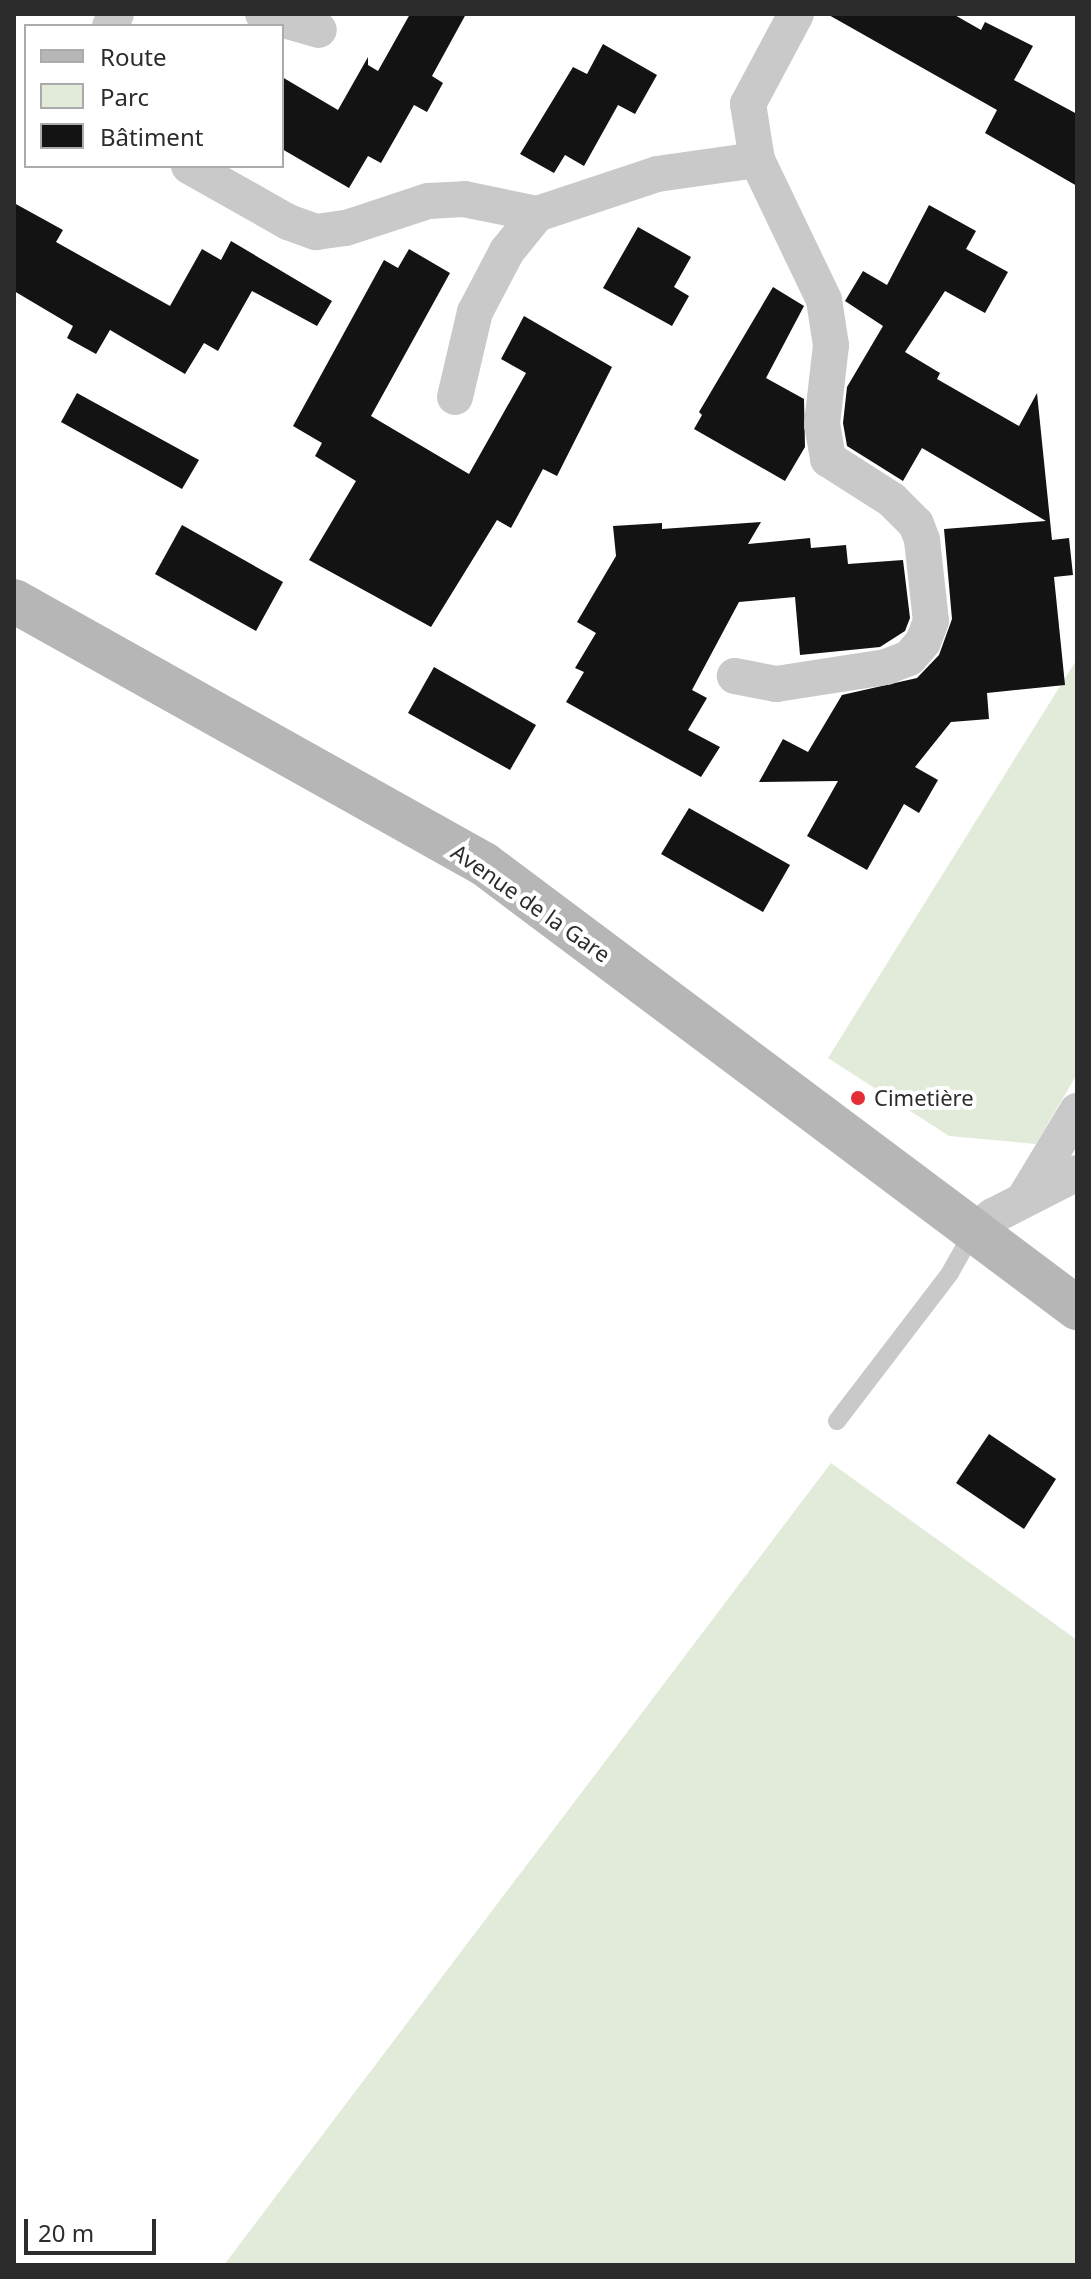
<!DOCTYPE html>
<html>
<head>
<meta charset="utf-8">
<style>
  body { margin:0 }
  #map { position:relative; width:1091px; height:2279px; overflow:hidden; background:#fff; font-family:"Noto Sans",sans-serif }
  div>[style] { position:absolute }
  .green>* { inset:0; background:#e2ead9 }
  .building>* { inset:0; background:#131313 }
  .lane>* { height:18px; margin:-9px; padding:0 9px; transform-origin:9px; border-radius:9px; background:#c9c9c9 }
  .street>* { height:36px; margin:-18px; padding:0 18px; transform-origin:18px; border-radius:18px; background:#c9c9c9 }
  .secondary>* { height:44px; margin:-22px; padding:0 22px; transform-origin:22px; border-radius:22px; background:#b6b6b6 }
  .dots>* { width:22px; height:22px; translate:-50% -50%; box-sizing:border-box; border:4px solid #fff; border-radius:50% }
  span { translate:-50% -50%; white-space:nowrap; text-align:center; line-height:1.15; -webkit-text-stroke:8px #fff; paint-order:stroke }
  .street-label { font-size:22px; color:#2c2c2c }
  .poi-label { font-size:22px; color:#2c2c2c }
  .left { translate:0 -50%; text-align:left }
  .frame { position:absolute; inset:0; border:16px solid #2c2c2c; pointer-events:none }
  .legend { position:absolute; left:24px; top:24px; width:260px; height:144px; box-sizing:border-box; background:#fff; border:2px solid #ababab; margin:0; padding:10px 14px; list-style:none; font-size:24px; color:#2c2c2c }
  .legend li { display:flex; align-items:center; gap:16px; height:40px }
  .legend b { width:40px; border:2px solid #ababab }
  .scale { position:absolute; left:24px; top:2219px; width:132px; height:36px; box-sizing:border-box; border:4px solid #2c2c2c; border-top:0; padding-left:10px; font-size:24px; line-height:28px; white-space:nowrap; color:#2c2c2c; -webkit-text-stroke:6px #fff; paint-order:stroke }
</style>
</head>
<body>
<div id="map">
  <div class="green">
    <i style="clip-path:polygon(1077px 659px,1077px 1074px,1036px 1144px,949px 1136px,828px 1058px)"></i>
    <i style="clip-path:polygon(831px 1463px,1077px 1640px,1077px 2265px,224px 2265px)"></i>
  </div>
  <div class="building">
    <i style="clip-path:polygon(410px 14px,466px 14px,432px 76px,443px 83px,427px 112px,414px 105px,381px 163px,368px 156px,349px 188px,282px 149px,282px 77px,338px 110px,368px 57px,368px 65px,378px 71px)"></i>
    <i style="clip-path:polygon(827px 14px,953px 14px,981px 30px,985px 22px,1033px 46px,1014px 80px,1077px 114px,1077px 186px,985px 133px,997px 110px)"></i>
    <i style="clip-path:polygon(603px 44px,657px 75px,635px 114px,618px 105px,584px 166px,565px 155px,554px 173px,520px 154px,573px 67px,587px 74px)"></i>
    <i style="clip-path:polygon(14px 203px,63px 230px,56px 242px,170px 306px,202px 249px,221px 260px,231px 241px,332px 301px,317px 326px,252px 291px,218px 351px,204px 343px,185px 374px,110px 330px,96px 354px,67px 338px,73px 326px,14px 291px)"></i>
    <i style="clip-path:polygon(929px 205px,976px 231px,966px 249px,1008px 272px,985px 313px,945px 291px,905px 352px,940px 373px,937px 379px,1019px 426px,1037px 393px,1052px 540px,1069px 538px,1073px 575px,1054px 577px,1065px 685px,987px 693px,989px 719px,951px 722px,915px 767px,938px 780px,919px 813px,904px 804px,867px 870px,807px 836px,838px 781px,759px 782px,783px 739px,808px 752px,842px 695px,917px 678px,939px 655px,952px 619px,944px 529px,1046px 521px,922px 448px,903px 481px,847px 446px,843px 423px,847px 387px,883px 326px,845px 301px,863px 271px,887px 285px)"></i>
    <i style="clip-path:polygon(638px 227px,691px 257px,674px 287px,689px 296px,672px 326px,603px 288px)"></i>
    <i style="clip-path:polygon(409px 249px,450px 273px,371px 416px,469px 474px,526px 373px,501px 359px,524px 316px,612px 367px,557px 476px,543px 469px,511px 528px,497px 520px,431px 627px,309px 560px,356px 481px,315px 456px,322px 443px,293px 426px,384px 260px,398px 268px)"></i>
    <i style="clip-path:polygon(773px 287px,804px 306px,766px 378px,804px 399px,805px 447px,785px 481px,694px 429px,702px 415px,699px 412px)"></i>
    <i style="clip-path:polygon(77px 393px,199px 460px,182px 489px,61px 422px)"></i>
    <i style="clip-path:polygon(761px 522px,748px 544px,810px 538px,811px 548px,846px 545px,848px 564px,903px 560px,910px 618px,905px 631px,880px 647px,800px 655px,795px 597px,739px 602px,692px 690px,707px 698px,688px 730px,720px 747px,701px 777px,566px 702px,584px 672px,575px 668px,596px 633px,577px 622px,616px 556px,613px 526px,662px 523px,662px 529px)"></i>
    <i style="clip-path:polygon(182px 525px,283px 582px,256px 631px,155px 574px)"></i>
    <i style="clip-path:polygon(434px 667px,536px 725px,510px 770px,408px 713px)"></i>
    <i style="clip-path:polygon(689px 808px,790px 865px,763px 912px,661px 854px)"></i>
    <i style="clip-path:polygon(989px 1434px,1056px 1479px,1024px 1529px,956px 1483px)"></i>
  </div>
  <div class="lane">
    <i style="left:837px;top:1421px;width:186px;rotate:-52.6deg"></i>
    <i style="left:950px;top:1273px;width:47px;rotate:-60.7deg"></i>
  </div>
  <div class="street">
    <i style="left:263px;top:14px;width:58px;rotate:15.9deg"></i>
    <i style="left:110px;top:26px;width:13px;rotate:-63deg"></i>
    <i style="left:757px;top:160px;width:57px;rotate:-99.1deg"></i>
    <i style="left:748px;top:104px;width:102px;rotate:-61.9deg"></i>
    <i style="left:189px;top:166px;width:114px;rotate:29.5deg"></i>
    <i style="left:288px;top:222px;width:30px;rotate:20deg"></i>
    <i style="left:316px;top:232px;width:30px;rotate:-8deg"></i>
    <i style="left:346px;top:228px;width:86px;rotate:-18.2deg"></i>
    <i style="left:428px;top:201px;width:36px;rotate:-3deg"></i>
    <i style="left:464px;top:199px;width:75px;rotate:11.6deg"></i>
    <i style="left:455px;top:397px;width:87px;rotate:-76.8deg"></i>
    <i style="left:475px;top:312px;width:69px;rotate:-62.3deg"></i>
    <i style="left:507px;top:251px;width:48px;rotate:-51deg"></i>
    <i style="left:537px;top:214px;width:126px;rotate:-18.4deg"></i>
    <i style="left:657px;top:174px;width:101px;rotate:-8deg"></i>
    <i style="left:757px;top:160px;width:155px;rotate:64.4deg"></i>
    <i style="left:824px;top:300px;width:46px;rotate:81.2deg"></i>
    <i style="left:831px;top:345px;width:80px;rotate:96.5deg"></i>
    <i style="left:822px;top:424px;width:36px;rotate:80deg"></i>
    <i style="left:828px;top:459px;width:76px;rotate:32.6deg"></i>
    <i style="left:892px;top:500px;width:34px;rotate:45deg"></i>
    <i style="left:916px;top:524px;width:17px;rotate:69deg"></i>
    <i style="left:922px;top:540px;width:81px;rotate:83.7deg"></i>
    <i style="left:931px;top:621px;width:22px;rotate:111deg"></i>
    <i style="left:923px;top:642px;width:21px;rotate:131deg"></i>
    <i style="left:909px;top:658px;width:25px;rotate:159deg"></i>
    <i style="left:886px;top:667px;width:111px;rotate:171.2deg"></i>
    <i style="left:776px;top:684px;width:42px;rotate:-169deg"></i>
    <i style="left:1024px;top:1199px;width:103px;rotate:-58.9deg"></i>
    <i style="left:973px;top:1232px;width:26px;rotate:-39deg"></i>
    <i style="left:993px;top:1216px;width:94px;rotate:-27.1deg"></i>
  </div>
  <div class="secondary">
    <i style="left:14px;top:601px;width:539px;rotate:29.23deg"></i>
    <i style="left:484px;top:864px;width:741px;rotate:36.82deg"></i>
  </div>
  <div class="dots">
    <i style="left:858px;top:1098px;background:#e42d37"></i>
  </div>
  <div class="street-label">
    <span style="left:531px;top:903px;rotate:35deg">Avenue de la Gare</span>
  </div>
  <div class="poi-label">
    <span class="left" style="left:874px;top:1098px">Cimetière</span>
  </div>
  <div class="frame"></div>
  <ul class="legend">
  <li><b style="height:10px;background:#b6b6b6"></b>Route</li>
  <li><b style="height:22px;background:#e2ead9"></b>Parc</li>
  <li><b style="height:22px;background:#131313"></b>Bâtiment</li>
  </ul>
  <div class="scale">20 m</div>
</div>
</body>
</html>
